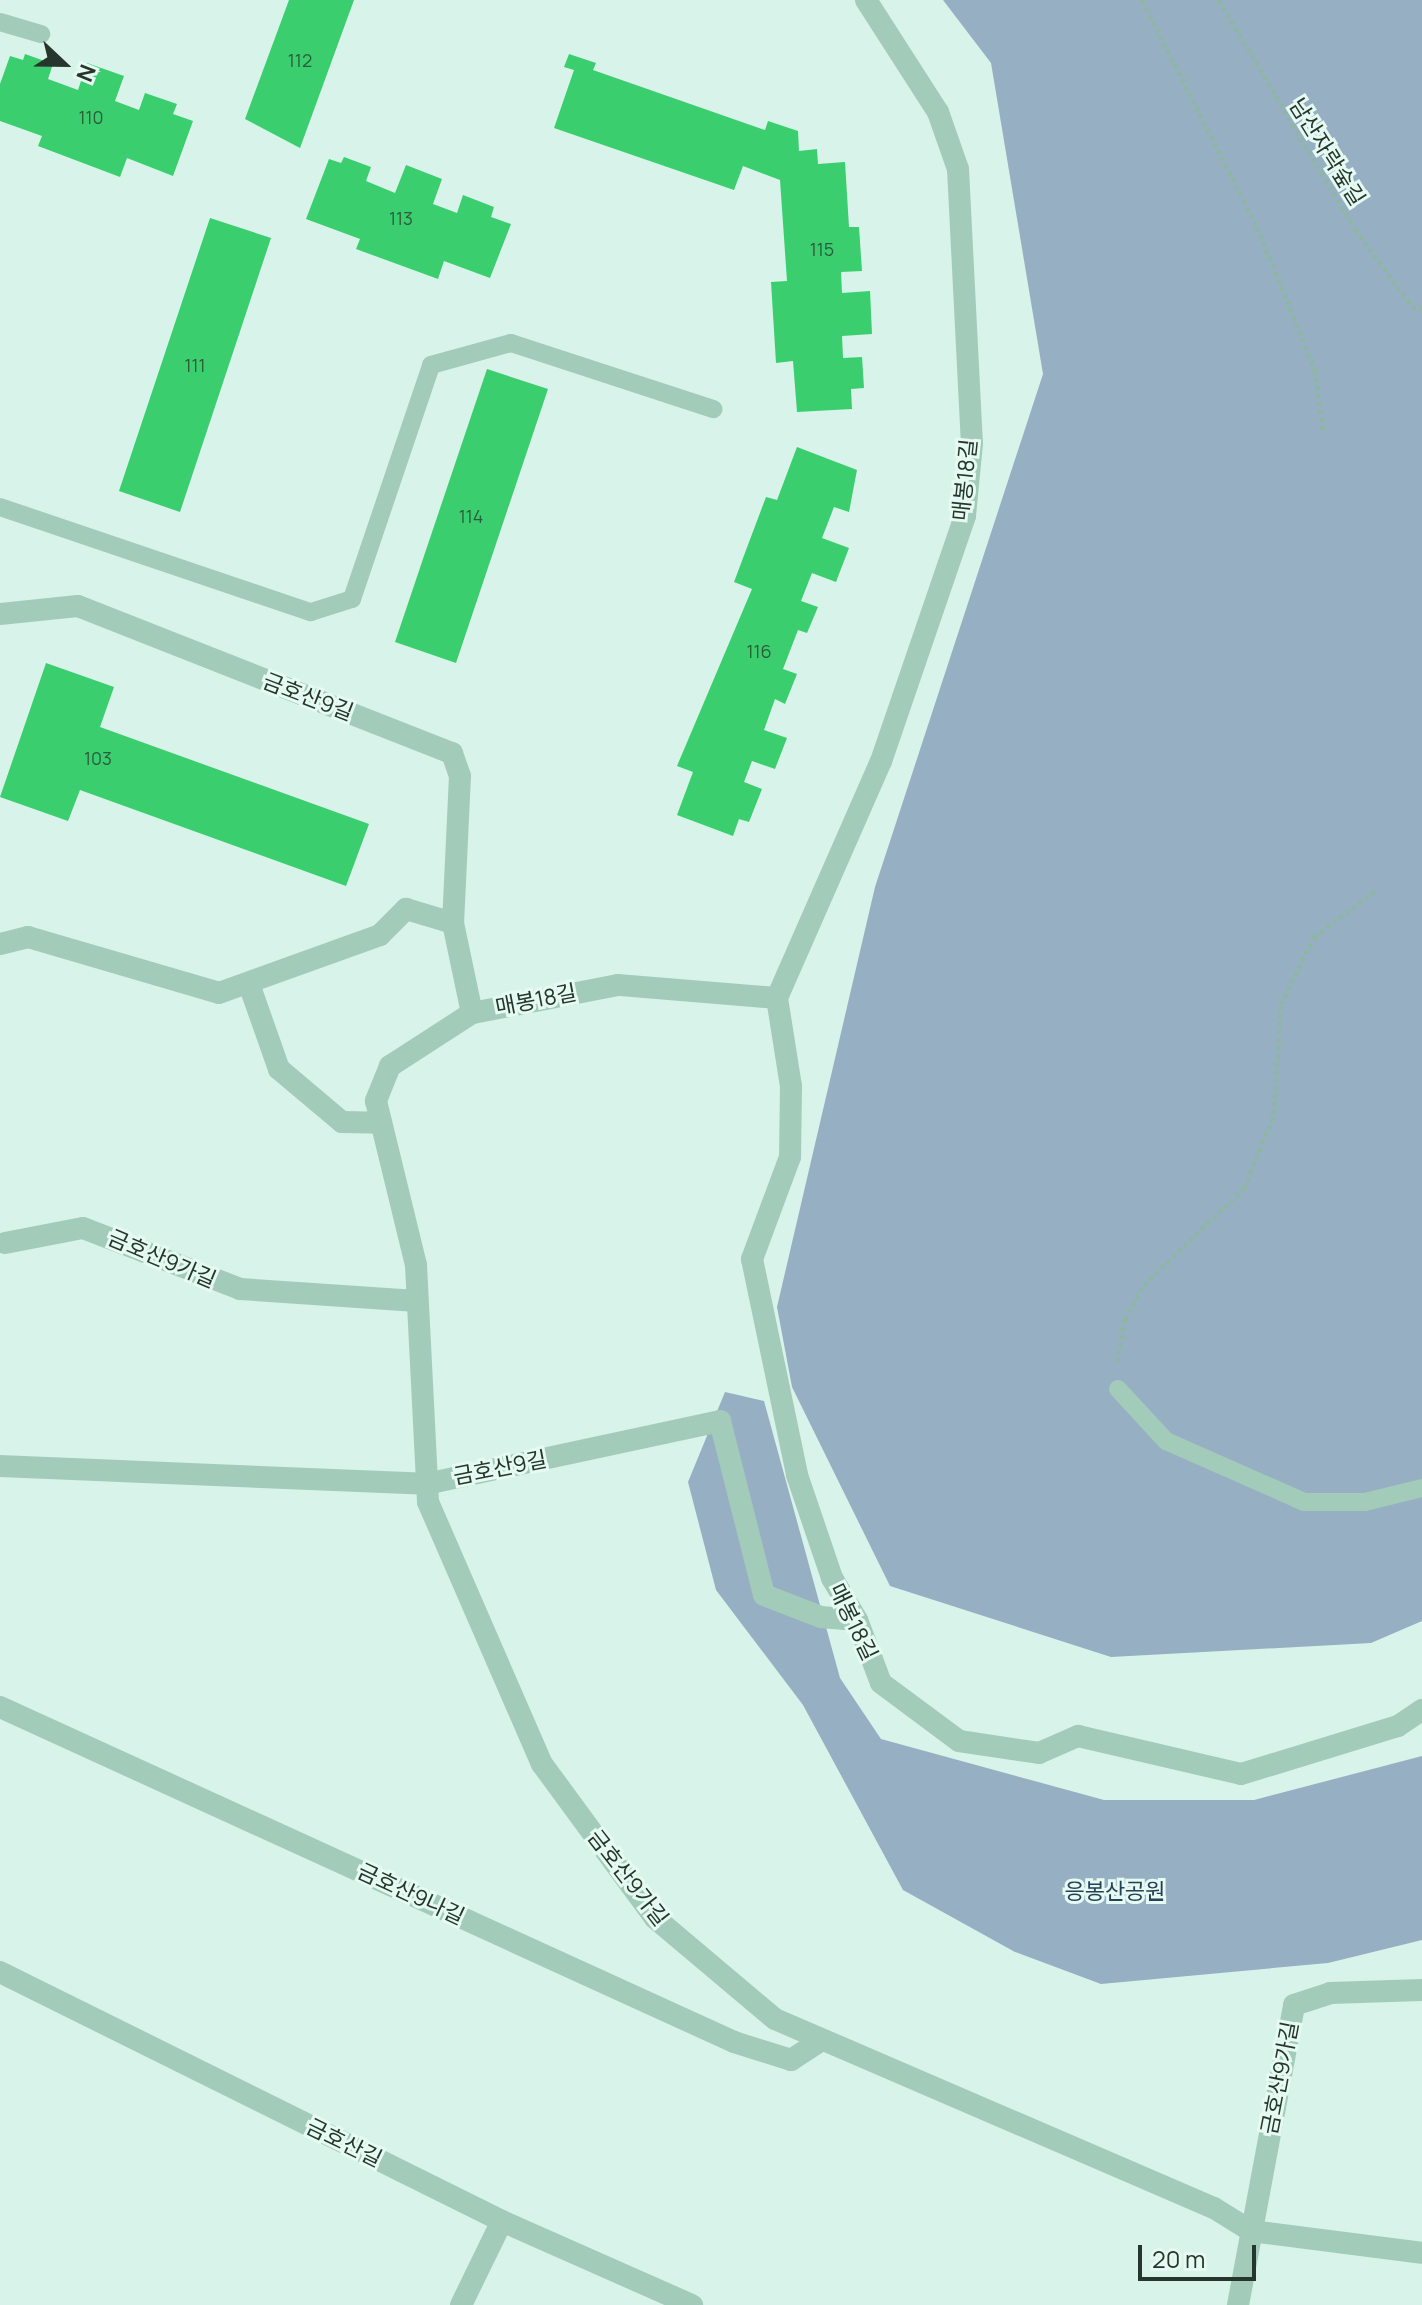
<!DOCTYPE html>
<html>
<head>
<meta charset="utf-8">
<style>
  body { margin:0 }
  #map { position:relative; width:1422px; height:2305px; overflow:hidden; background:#d8f3e9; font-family:Manrope,"Noto Sans KR",sans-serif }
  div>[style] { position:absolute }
  .green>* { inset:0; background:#97afc2 }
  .building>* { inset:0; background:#3bce6e }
  .path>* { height:5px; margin-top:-2.5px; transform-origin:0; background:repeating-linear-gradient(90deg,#8db7a4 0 4px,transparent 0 8px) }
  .service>* { height:18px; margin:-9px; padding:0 9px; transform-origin:9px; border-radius:9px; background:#a3cbba }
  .minor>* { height:22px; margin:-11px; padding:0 11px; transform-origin:11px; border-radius:11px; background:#a3cbba }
  .tertiary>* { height:22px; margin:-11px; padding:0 11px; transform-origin:11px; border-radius:11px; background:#a3cbba }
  span { translate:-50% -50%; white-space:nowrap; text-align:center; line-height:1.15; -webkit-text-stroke:6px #e4faf2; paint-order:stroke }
  .number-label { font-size:18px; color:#2b5c3c }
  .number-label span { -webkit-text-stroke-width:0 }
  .street-label { font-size:22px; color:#26362c }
  .park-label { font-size:22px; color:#284055 }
  .north { position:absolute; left:24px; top:24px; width:80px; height:80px; -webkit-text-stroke:6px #e4faf2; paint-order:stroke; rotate:112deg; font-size:22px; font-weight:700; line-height:32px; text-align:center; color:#26362c }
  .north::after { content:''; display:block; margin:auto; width:28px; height:36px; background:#26362c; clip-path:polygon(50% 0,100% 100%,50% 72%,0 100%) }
  .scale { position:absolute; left:1138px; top:2245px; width:118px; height:36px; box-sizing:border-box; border:4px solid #26362c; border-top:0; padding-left:10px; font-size:24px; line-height:28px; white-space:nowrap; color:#26362c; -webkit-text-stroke:6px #e4faf2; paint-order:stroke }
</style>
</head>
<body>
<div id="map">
  <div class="green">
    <i style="clip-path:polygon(943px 0,1422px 0,1422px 1621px,1371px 1643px,1111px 1657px,890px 1586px,792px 1387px,777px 1307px,875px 887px,1043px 374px,991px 63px)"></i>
    <i style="clip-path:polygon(725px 1392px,764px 1401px,840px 1678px,881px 1739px,1104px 1800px,1254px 1800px,1422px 1756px,1422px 1940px,1328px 1963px,1101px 1984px,1015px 1952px,903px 1890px,803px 1705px,716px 1590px,688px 1482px)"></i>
  </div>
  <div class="building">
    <i style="clip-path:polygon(289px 0,354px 0,300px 148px,245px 119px)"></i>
    <i style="clip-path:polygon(25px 54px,53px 64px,48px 79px,78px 90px,87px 63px,124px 76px,115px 101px,139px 110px,145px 93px,177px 104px,173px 114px,193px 121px,173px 176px,127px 158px,120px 177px,38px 146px,42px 136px,0 121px,0 84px,10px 56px,23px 60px)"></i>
    <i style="clip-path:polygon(569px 54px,596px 63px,593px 70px,765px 130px,768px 121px,798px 131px,799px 151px,817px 149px,818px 164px,845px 162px,849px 227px,859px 227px,862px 271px,841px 272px,842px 293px,870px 291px,872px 334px,842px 336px,843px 358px,862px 357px,864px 388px,851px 389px,852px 409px,797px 412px,793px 361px,776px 363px,771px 282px,787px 281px,780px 180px,743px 166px,734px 190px,554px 128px,574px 70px,564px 67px)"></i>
    <i style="clip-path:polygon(344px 157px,371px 167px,366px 181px,395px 193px,406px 165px,442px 179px,433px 204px,457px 213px,463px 195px,494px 207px,491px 217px,511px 224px,490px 278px,444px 261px,438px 279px,356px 249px,360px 239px,306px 219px,329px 159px,341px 163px)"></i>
    <i style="clip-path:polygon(210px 218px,271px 238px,180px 512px,119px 491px)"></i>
    <i style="clip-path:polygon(487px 369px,548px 389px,456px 663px,395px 642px)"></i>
    <i style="clip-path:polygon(797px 447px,857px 470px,849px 512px,834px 507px,822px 538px,849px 548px,836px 582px,812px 573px,801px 601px,818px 607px,807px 633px,798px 630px,783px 669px,797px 674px,785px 704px,775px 699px,764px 730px,787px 738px,775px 769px,752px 761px,744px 782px,762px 789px,749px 822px,739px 819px,733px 836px,677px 815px,693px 772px,677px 766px,752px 589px,734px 582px,766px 497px,777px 500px)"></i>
    <i style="clip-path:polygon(46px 663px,114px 687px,100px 727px,369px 824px,346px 886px,80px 790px,68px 821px,0 797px)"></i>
  </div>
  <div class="path">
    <i style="left:1142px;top:0;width:254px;rotate:63.1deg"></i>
    <i style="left:1257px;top:227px;width:154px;rotate:67.9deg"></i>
    <i style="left:1315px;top:370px;width:63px;rotate:82.6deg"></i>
    <i style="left:1219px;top:0;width:266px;rotate:59.3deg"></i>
    <i style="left:1355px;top:229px;width:96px;rotate:53.5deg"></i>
    <i style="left:1412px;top:306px;width:10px;rotate:17deg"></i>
    <i style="left:1117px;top:1362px;width:44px;rotate:-79.5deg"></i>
    <i style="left:1125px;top:1319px;width:39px;rotate:-61deg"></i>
    <i style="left:1144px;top:1285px;width:139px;rotate:-44.1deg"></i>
    <i style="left:1244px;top:1188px;width:80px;rotate:-67.9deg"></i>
    <i style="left:1274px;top:1114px;width:110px;rotate:-86.4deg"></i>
    <i style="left:1281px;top:1004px;width:75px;rotate:-63.8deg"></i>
    <i style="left:1314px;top:937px;width:80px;rotate:-36.9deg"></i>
  </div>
  <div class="service">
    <i style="left:0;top:22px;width:43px;rotate:16.3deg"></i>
    <i style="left:0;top:507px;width:328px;rotate:18.7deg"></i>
    <i style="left:311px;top:612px;width:43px;rotate:-17.6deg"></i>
    <i style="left:352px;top:599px;width:247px;rotate:-71.3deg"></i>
    <i style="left:431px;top:365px;width:83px;rotate:-15.4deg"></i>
    <i style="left:511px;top:343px;width:213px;rotate:18.1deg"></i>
    <i style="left:1118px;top:1389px;width:71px;rotate:47.3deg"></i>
    <i style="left:1166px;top:1441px;width:151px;rotate:23.8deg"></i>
    <i style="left:1304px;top:1502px;width:61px"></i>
    <i style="left:1365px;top:1502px;width:59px;rotate:-13.8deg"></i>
  </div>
  <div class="minor">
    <i style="left:866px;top:0;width:133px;rotate:57.3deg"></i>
    <i style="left:938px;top:112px;width:60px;rotate:70.7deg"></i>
    <i style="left:958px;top:169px;width:274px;rotate:87.1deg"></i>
    <i style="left:972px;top:443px;width:73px;rotate:95.5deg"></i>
    <i style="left:965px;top:516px;width:259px;rotate:108.9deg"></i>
    <i style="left:881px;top:761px;width:259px;rotate:113.7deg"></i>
    <i style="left:777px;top:998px;width:89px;rotate:81deg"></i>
    <i style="left:791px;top:1086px;width:71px;rotate:90.8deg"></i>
    <i style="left:790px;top:1157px;width:109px;rotate:110.4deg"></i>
    <i style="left:752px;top:1259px;width:221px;rotate:78.2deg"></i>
    <i style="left:797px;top:1475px;width:109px;rotate:71.2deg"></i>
    <i style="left:832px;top:1578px;width:49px;rotate:59.2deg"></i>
    <i style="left:857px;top:1620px;width:67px;rotate:69.1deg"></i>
    <i style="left:881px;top:1683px;width:97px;rotate:36.6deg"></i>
    <i style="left:959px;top:1741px;width:81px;rotate:8.5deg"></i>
    <i style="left:1039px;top:1753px;width:43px;rotate:-23.6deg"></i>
    <i style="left:1078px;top:1736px;width:167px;rotate:13.1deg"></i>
    <i style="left:1241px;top:1774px;width:164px;rotate:-17deg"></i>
    <i style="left:1398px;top:1726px;width:29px;rotate:-34deg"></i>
    <i style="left:0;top:614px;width:78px;rotate:-5.9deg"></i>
    <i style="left:78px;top:606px;width:402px;rotate:21.5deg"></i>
    <i style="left:452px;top:753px;width:24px;rotate:71deg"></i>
    <i style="left:460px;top:776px;width:147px;rotate:92.7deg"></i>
    <i style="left:0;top:944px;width:29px;rotate:-14deg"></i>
    <i style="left:28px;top:937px;width:199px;rotate:16.3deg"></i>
    <i style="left:219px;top:993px;width:171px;rotate:-19.8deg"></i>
    <i style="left:380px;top:935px;width:37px;rotate:-45deg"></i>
    <i style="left:406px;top:909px;width:49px;rotate:16.6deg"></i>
    <i style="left:453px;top:923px;width:92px;rotate:78.1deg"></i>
    <i style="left:249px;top:984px;width:90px;rotate:70.6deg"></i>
    <i style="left:279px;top:1069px;width:82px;rotate:40.1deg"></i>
    <i style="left:342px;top:1122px;width:39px;rotate:1deg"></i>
    <i style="left:777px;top:998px;width:160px;rotate:-175.3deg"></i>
    <i style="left:618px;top:985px;width:149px;rotate:169.1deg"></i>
    <i style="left:472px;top:1013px;width:98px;rotate:147.1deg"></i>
    <i style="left:390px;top:1066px;width:38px;rotate:112deg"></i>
    <i style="left:376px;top:1101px;width:169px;rotate:76.3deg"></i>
    <i style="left:416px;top:1265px;width:237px;rotate:87.1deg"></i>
    <i style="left:428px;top:1502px;width:286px;rotate:66.5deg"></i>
    <i style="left:542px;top:1764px;width:191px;rotate:53.7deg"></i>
    <i style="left:655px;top:1918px;width:157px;rotate:40.1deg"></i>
    <i style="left:775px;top:2019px;width:478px;rotate:23.3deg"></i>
    <i style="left:1214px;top:2208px;width:44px;rotate:31.9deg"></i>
    <i style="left:1251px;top:2231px;width:172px;rotate:7.3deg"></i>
    <i style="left:5px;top:1243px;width:79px;rotate:-10.9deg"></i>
    <i style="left:83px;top:1228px;width:168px;rotate:21.2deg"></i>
    <i style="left:240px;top:1289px;width:177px;rotate:3.9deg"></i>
    <i style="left:0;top:1466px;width:426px;rotate:2.4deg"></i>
    <i style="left:426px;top:1484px;width:301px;rotate:-12.1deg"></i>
    <i style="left:720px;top:1421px;width:179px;rotate:75.8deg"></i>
    <i style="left:764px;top:1595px;width:61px;rotate:21.1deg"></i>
    <i style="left:821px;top:1617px;width:36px;rotate:5deg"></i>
    <i style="left:0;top:1707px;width:807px;rotate:24.53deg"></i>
    <i style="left:734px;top:2042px;width:60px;rotate:17.5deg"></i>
    <i style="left:791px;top:2060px;width:37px;rotate:-33deg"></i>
    <i style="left:461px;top:2305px;width:93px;rotate:-64deg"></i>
    <i style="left:1238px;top:2305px;width:305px;rotate:-79.4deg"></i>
    <i style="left:1294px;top:2005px;width:38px;rotate:-18deg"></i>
    <i style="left:1330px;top:1993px;width:92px;rotate:-1.9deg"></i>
  </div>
  <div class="tertiary">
    <i style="left:0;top:1972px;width:560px;rotate:26.38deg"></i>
    <i style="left:502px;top:2221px;width:208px;rotate:23.9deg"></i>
  </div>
  <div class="number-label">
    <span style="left:300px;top:60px">112</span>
    <span style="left:91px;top:117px">110</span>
    <span style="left:401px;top:218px">113</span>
    <span style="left:822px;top:249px">115</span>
    <span style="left:195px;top:365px">111</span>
    <span style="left:471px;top:516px">114</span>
    <span style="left:759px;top:651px">116</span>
    <span style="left:98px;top:758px">103</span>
  </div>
  <div class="street-label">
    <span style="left:1327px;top:152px;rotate:58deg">남산자락숲길</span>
    <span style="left:965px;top:480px;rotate:-84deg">매봉18길</span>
    <span style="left:308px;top:697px;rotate:21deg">금호산9길</span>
    <span style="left:536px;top:1000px;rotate:-11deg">매봉18길</span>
    <span style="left:162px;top:1259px;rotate:23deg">금호산9가길</span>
    <span style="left:500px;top:1468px;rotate:-11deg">금호산9길</span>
    <span style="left:853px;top:1622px;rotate:64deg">매봉18길</span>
    <span style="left:628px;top:1878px;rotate:52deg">금호산9가길</span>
    <span style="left:411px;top:1894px;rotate:25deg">금호산9나길</span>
    <span style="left:1280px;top:2078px;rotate:-79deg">금호산9가길</span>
    <span style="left:344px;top:2143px;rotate:26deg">금호산길</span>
  </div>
  <div class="park-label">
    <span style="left:1115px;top:1892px">응봉산공원</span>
  </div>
  <div class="north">N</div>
  <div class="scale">20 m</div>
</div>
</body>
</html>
